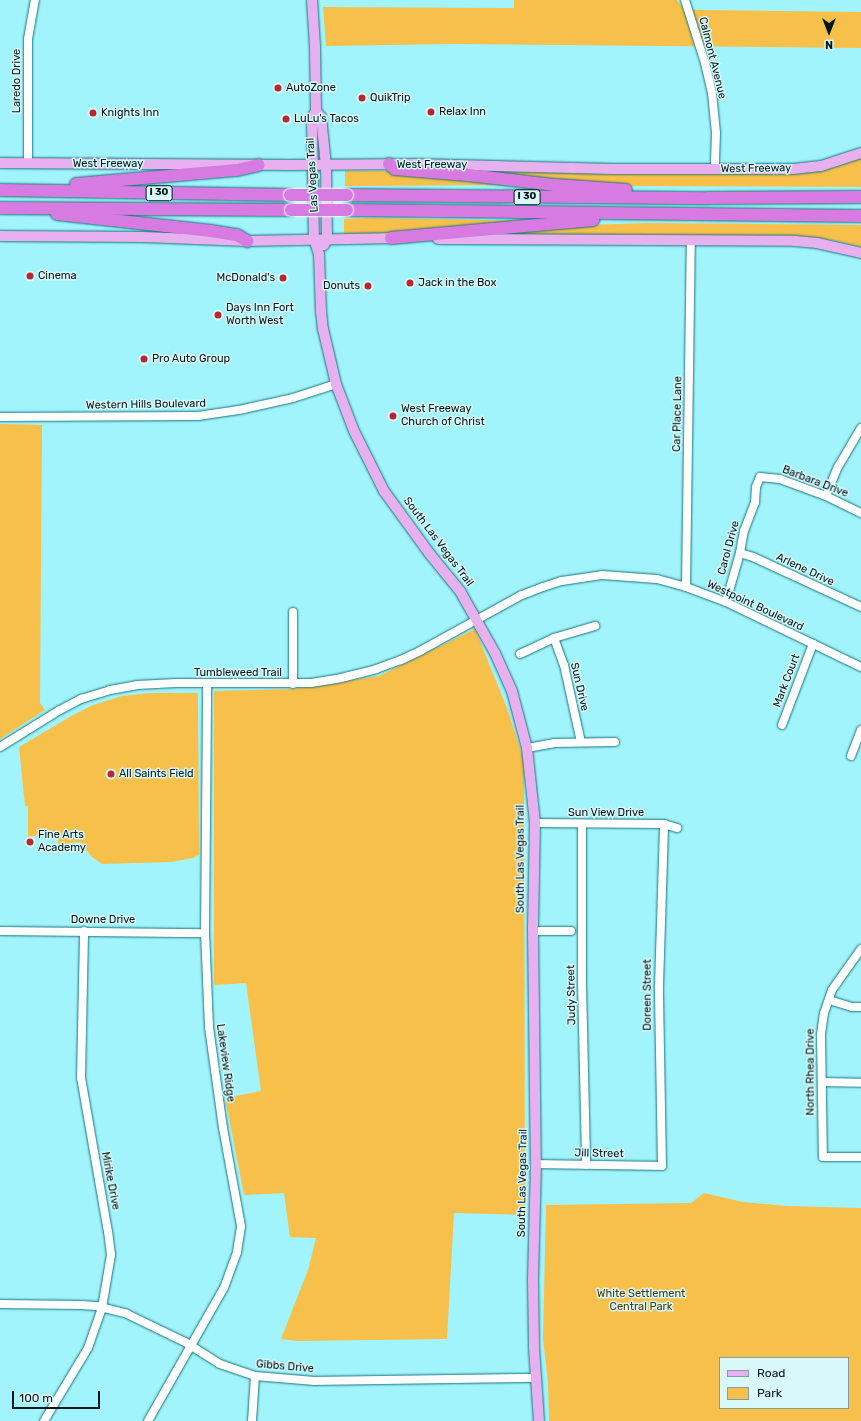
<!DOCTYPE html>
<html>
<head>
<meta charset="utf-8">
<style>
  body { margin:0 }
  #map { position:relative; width:861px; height:1421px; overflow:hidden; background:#a1f4fc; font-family:Rubik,sans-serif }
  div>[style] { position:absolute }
  .green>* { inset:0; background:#f7c04b }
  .roads { filter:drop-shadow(0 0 1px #19757c) drop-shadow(0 0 1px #19757c) }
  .minor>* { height:8px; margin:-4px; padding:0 4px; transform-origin:4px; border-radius:4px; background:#fff }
  .major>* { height:10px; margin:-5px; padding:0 5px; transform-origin:5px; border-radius:5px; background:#e7b0ee }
  .highway>* { height:12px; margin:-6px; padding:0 6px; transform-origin:6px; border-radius:6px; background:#d77be2 }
  .bridges { filter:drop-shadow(0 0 1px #fff) drop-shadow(0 0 1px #fff) }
  .highway-bridge>* { height:12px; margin:-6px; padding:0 6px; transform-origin:6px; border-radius:6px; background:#d77be2 }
  .dots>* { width:11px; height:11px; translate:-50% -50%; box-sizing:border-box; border:2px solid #d9f8fa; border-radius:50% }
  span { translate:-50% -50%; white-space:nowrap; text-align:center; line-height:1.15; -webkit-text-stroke:3px #d9f8fa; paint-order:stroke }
  .shield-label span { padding:1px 3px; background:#d9f8fa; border:1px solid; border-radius:3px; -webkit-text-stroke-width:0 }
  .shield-label { font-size:10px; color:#00171a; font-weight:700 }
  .street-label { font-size:11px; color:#00171a }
  .poi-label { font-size:11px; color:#00171a }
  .left { translate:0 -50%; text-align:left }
  .right { translate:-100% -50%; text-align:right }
  .park-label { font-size:11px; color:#4d3803 }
  .legend { position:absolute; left:719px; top:1357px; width:130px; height:52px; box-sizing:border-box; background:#d9f8fa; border:1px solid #829ea0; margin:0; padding:5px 7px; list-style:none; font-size:12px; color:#00171a }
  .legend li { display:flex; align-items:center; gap:8px; height:20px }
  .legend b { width:20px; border:1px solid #829ea0 }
  .north { position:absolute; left:809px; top:12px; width:40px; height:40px; -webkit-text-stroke:3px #d9f8fa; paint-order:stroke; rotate:180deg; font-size:11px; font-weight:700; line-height:16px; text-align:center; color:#00171a }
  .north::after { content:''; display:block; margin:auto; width:14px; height:18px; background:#00171a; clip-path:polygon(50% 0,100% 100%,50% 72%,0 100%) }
  .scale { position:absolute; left:12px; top:1391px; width:88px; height:18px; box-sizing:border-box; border:2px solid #00171a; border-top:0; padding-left:5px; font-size:12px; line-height:14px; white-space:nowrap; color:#00171a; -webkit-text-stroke:3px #d9f8fa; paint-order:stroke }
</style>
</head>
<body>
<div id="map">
  <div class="green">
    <i style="clip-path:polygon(514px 0,677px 0,682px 7px,697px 10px,861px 12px,861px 48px,454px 44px,326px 46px,323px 7px,514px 8px)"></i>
    <i style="clip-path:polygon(861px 157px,861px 187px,614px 186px,469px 171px,789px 173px,820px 170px,843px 165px)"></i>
    <i style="clip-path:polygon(345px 171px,400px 171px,524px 185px,345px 186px)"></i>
    <i style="clip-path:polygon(367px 218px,546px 221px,431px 231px,344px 235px,344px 219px)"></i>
    <i style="clip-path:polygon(646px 223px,861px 225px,861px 247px,833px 240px,808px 238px,479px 236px,589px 225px)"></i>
    <i style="clip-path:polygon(0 424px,42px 425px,40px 703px,45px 710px,0 739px)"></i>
    <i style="clip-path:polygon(475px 629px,507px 708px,524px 761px,525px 1215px,454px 1213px,447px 1339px,298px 1341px,281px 1339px,308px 1270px,316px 1238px,290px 1237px,284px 1193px,244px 1195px,225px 1098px,261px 1091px,246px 983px,214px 985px,214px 691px,293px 689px,379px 676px)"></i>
    <i style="clip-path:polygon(150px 693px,198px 693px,199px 855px,193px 858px,171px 862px,102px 864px,92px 857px,80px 842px,69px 843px,58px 854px,58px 835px,50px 833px,28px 837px,28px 806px,25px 806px,19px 747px,73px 715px,93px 705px,122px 696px)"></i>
    <i style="clip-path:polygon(evenodd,704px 1193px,743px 1202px,787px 1206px,861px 1208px,861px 1421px,549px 1421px,548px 1383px,543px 1339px,546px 1205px,691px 1203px,704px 1193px,720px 1358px,848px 1358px,848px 1408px,720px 1408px,720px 1358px)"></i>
  </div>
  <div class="roads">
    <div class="minor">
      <i style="left:685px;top:0;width:66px;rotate:72.4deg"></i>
      <i style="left:705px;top:63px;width:31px;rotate:77deg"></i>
      <i style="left:712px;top:93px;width:40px;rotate:84.3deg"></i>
      <i style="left:716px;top:133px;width:37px;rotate:92deg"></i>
      <i style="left:28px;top:163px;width:124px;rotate:-90deg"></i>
      <i style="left:28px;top:39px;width:40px;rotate:-80deg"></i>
      <i style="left:0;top:417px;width:198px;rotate:-0.3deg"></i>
      <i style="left:198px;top:416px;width:41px;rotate:-8.3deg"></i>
      <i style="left:239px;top:410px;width:55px;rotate:-12.5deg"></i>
      <i style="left:293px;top:398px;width:45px;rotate:-18deg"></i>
      <i style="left:826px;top:496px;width:31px;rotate:-68deg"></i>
      <i style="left:838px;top:467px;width:45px;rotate:-59.5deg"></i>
      <i style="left:740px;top:553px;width:14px;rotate:17deg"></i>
      <i style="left:753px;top:557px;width:119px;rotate:24.8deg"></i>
      <i style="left:686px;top:587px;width:346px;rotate:-89.2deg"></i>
      <i style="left:726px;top:602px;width:51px;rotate:-74.1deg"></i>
      <i style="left:740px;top:553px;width:22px;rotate:-80deg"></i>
      <i style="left:744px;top:531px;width:31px;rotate:-69deg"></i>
      <i style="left:755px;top:502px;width:15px;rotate:-86deg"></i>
      <i style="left:756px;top:487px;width:11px;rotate:-68deg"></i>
      <i style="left:760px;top:477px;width:20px;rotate:6deg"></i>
      <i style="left:780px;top:479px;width:49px;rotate:20.3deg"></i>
      <i style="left:826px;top:496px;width:39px;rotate:26deg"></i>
      <i style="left:554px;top:638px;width:29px;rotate:70deg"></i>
      <i style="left:564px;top:665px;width:79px;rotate:77.6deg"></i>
      <i style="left:520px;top:654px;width:38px;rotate:-25deg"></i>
      <i style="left:554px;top:638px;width:43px;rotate:-16.3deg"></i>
      <i style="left:293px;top:684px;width:72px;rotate:-90deg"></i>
      <i style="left:782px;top:725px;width:87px;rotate:-69.1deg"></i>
      <i style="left:0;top:747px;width:70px;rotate:-31.7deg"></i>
      <i style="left:60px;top:710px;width:24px;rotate:-28deg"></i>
      <i style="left:81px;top:699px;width:30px;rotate:-17deg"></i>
      <i style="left:110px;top:690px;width:27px;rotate:-10deg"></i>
      <i style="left:137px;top:685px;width:39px;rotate:-3deg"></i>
      <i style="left:176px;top:683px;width:135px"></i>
      <i style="left:311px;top:683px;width:30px;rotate:-9deg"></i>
      <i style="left:341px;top:678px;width:36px;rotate:-14deg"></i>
      <i style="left:376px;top:669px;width:27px;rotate:-20deg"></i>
      <i style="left:401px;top:660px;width:21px;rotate:-25deg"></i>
      <i style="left:420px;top:651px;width:116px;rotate:-28.8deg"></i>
      <i style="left:522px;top:595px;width:22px;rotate:-21deg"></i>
      <i style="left:543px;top:587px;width:20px;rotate:-18deg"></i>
      <i style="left:562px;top:581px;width:40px;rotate:-8.5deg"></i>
      <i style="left:602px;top:575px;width:55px;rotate:4.2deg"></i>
      <i style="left:657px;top:579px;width:30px;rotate:15deg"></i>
      <i style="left:686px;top:587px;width:43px;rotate:20.6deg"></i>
      <i style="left:726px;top:602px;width:150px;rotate:25.7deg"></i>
      <i style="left:527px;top:748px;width:27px;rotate:-10deg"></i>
      <i style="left:554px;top:743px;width:61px;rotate:-0.9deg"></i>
      <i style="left:851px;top:756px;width:28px;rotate:-69deg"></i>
      <i style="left:535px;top:823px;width:129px;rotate:0.4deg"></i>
      <i style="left:664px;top:824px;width:14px;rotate:17deg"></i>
      <i style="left:582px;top:824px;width:159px;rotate:90deg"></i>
      <i style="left:582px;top:983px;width:182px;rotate:88.7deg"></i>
      <i style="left:0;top:931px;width:205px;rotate:0.6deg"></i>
      <i style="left:533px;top:931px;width:38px"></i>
      <i style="left:861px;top:949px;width:50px;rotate:125.3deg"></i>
      <i style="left:832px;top:990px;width:24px;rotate:109deg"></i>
      <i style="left:824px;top:1013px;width:22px;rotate:98deg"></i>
      <i style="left:821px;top:1035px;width:122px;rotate:89.1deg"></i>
      <i style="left:823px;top:1157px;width:38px"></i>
      <i style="left:829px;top:1000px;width:24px;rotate:17deg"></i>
      <i style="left:852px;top:1007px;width:9px"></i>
      <i style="left:822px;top:1082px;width:39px;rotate:1deg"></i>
      <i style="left:536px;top:1164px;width:126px;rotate:0.9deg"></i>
      <i style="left:662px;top:1166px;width:180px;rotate:-91deg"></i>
      <i style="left:659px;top:986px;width:162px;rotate:-88.2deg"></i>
      <i style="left:0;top:1304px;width:81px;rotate:0.7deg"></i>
      <i style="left:81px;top:1305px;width:15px;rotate:4deg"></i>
      <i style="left:96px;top:1306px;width:32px;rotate:14deg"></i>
      <i style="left:127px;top:1314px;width:64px;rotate:25.8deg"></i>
      <i style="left:185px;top:1342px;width:41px;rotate:32.2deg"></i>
      <i style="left:220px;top:1364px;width:37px;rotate:19deg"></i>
      <i style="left:255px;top:1376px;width:60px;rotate:4.8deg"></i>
      <i style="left:315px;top:1381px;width:220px;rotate:-0.8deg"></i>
      <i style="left:44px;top:1421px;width:85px;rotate:-58.9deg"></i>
      <i style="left:88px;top:1348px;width:42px;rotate:-70.7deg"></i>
      <i style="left:102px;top:1308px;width:54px;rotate:-80.4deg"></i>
      <i style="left:111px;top:1255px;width:23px;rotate:-97deg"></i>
      <i style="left:108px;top:1232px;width:156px;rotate:-99.9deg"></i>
      <i style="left:81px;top:1078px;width:147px;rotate:-88.8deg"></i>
      <i style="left:148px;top:1421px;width:153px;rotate:-60.3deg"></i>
      <i style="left:224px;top:1288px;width:38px;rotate:-70deg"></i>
      <i style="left:237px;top:1252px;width:26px;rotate:-81deg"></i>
      <i style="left:241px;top:1226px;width:100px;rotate:-100.4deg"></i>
      <i style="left:223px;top:1128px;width:102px;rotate:-97.9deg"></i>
      <i style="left:209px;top:1027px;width:94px;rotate:-92.4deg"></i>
      <i style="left:205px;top:933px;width:249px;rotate:-89.5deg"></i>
      <i style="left:252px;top:1421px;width:45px;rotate:-86.2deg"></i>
    </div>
    <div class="major">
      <i style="left:312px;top:0;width:47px;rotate:86.3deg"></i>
      <i style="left:315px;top:47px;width:64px;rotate:89.1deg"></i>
      <i style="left:316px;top:111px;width:8px;rotate:120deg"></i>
      <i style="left:312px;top:118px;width:121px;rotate:89.1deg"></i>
      <i style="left:314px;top:239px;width:16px;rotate:72deg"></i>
      <i style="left:319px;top:254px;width:57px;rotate:88deg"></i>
      <i style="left:321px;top:311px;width:18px;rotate:84deg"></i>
      <i style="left:323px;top:329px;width:57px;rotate:76.7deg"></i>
      <i style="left:336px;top:384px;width:50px;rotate:69deg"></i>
      <i style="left:354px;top:431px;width:67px;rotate:63.4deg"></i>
      <i style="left:384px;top:491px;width:77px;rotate:54deg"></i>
      <i style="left:429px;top:553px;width:49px;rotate:50.8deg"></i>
      <i style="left:460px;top:591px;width:71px;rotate:60.6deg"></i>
      <i style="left:495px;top:653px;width:42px;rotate:65.9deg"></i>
      <i style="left:512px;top:691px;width:59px;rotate:75.3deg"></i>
      <i style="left:527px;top:748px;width:75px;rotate:83.9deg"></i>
      <i style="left:535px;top:823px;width:108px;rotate:91.1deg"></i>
      <i style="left:533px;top:931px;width:233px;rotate:89.3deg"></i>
      <i style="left:536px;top:1164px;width:118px;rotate:91.5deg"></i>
      <i style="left:533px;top:1282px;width:66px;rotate:89.1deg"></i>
      <i style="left:534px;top:1348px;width:73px;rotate:86.1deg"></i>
      <i style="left:316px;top:111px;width:8px;rotate:50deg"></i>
      <i style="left:321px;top:117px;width:48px;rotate:84.1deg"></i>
      <i style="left:326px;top:165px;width:74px;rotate:89.2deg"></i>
      <i style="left:327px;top:239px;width:7px;rotate:117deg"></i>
      <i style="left:0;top:163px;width:289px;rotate:0.4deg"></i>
      <i style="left:289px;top:165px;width:128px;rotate:-0.4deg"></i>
      <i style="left:417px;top:164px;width:195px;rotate:1.5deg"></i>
      <i style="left:612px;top:169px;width:181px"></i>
      <i style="left:793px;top:169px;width:28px;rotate:-6deg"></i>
      <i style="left:821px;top:166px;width:42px;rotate:-18deg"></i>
      <i style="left:0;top:236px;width:143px;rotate:0.4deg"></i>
      <i style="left:143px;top:237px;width:104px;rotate:2.2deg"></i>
      <i style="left:247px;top:241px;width:151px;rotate:-1.1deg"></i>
      <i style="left:438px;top:239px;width:357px;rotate:0.3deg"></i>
      <i style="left:795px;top:241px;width:22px;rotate:5deg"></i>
      <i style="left:817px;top:243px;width:45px;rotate:12.8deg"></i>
    </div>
    <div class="highway">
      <i style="left:389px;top:164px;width:8px;rotate:40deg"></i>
      <i style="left:395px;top:169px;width:73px;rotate:4.7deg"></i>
      <i style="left:468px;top:175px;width:88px;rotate:6.6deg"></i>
      <i style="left:555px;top:185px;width:71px;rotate:4deg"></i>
      <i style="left:76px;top:184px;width:162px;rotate:-5deg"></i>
      <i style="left:237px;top:170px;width:22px;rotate:-13deg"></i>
      <i style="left:0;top:190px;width:290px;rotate:1deg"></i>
      <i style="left:347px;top:195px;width:361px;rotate:0.5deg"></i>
      <i style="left:708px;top:198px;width:153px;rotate:-0.4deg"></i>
      <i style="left:0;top:208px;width:291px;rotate:0.4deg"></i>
      <i style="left:347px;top:210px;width:514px;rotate:0.67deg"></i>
      <i style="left:57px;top:214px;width:155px;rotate:6.3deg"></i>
      <i style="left:211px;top:231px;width:26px;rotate:9deg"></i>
      <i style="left:237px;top:235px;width:12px;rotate:31deg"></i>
      <i style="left:391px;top:238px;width:203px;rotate:-5.1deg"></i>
    </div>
  </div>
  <div class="bridges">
    <div class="highway-bridge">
      <i style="left:290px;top:195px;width:57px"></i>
      <i style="left:291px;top:210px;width:56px"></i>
    </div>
  </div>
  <div class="dots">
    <i style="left:278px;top:88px;background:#b82730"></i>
    <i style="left:362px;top:98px;background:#b82730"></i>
    <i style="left:431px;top:112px;background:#b82730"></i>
    <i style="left:93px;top:113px;background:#b82730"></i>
    <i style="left:286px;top:119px;background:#b82730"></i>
    <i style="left:30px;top:276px;background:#b82730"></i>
    <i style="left:283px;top:278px;background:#b82730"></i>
    <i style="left:410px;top:283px;background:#b82730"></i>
    <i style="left:368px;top:286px;background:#b82730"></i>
    <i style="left:218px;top:315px;background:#b82730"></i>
    <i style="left:144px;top:359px;background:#b82730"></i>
    <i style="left:393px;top:416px;background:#b82730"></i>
    <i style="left:111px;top:774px;background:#b82730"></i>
    <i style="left:30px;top:842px;background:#b82730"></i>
  </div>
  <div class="shield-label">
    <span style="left:159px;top:193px">I 30</span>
    <span style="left:527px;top:197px">I 30</span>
  </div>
  <div class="street-label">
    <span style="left:712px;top:58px;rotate:76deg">Calmont Avenue</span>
    <span style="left:17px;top:81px;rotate:-90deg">Laredo Drive</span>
    <span style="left:108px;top:164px">West Freeway</span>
    <span style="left:432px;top:165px">West Freeway</span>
    <span style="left:756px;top:169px;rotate:-1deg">West Freeway</span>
    <span style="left:313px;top:175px;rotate:-93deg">Las Vegas Trail</span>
    <span style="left:146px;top:405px;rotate:-1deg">Western Hills Boulevard</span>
    <span style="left:678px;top:414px;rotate:-89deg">Car Place Lane</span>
    <span style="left:815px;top:482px;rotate:21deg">Barbara Drive</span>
    <span style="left:438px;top:542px;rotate:53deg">South Las Vegas Trail</span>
    <span style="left:729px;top:548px;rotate:-75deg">Carol Drive</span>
    <span style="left:805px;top:570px;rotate:25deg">Arlene Drive</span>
    <span style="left:755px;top:606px;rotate:25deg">Westpoint Boulevard</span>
    <span style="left:238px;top:673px">Tumbleweed Trail</span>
    <span style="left:787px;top:681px;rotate:-69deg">Mark Court</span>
    <span style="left:579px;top:687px;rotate:77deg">Sun Drive</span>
    <span style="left:606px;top:813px">Sun View Drive</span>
    <span style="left:521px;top:859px;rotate:-90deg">South Las Vegas Trail</span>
    <span style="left:103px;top:920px">Downe Drive</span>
    <span style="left:572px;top:995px;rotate:-91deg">Judy Street</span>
    <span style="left:648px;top:995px;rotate:-90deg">Doreen Street</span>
    <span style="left:225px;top:1063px;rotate:82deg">Lakeview Ridge</span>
    <span style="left:811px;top:1072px;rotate:-90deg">North Rhea Drive</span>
    <span style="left:599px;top:1154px;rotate:1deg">Jill Street</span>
    <span style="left:110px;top:1181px;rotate:79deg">Mirike Drive</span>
    <span style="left:523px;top:1183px;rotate:-89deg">South Las Vegas Trail</span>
    <span style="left:285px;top:1367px;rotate:5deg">Gibbs Drive</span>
  </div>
  <div class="poi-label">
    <span class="left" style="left:286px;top:88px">AutoZone</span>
    <span class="left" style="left:370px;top:98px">QuikTrip</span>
    <span class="left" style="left:439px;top:112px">Relax Inn</span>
    <span class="left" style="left:101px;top:113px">Knights Inn</span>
    <span class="left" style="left:294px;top:119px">LuLu's Tacos</span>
    <span class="left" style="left:38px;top:276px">Cinema</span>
    <span class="right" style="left:275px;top:278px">McDonald's</span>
    <span class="left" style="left:418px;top:283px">Jack in the Box</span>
    <span class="right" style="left:360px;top:286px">Donuts</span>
    <span class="left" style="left:226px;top:315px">Days Inn Fort<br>Worth West</span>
    <span class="left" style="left:152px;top:359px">Pro Auto Group</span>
    <span class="left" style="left:401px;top:416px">West Freeway<br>Church of Christ</span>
    <span class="left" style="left:119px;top:774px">All Saints Field</span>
    <span class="left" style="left:38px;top:842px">Fine Arts<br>Academy</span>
  </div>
  <div class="park-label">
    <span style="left:641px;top:1301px">White Settlement<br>Central Park</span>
  </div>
  <ul class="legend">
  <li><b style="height:5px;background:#e7b0ee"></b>Road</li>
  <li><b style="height:11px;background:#f7c04b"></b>Park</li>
  </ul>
  <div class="north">N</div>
  <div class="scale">100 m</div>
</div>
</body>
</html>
